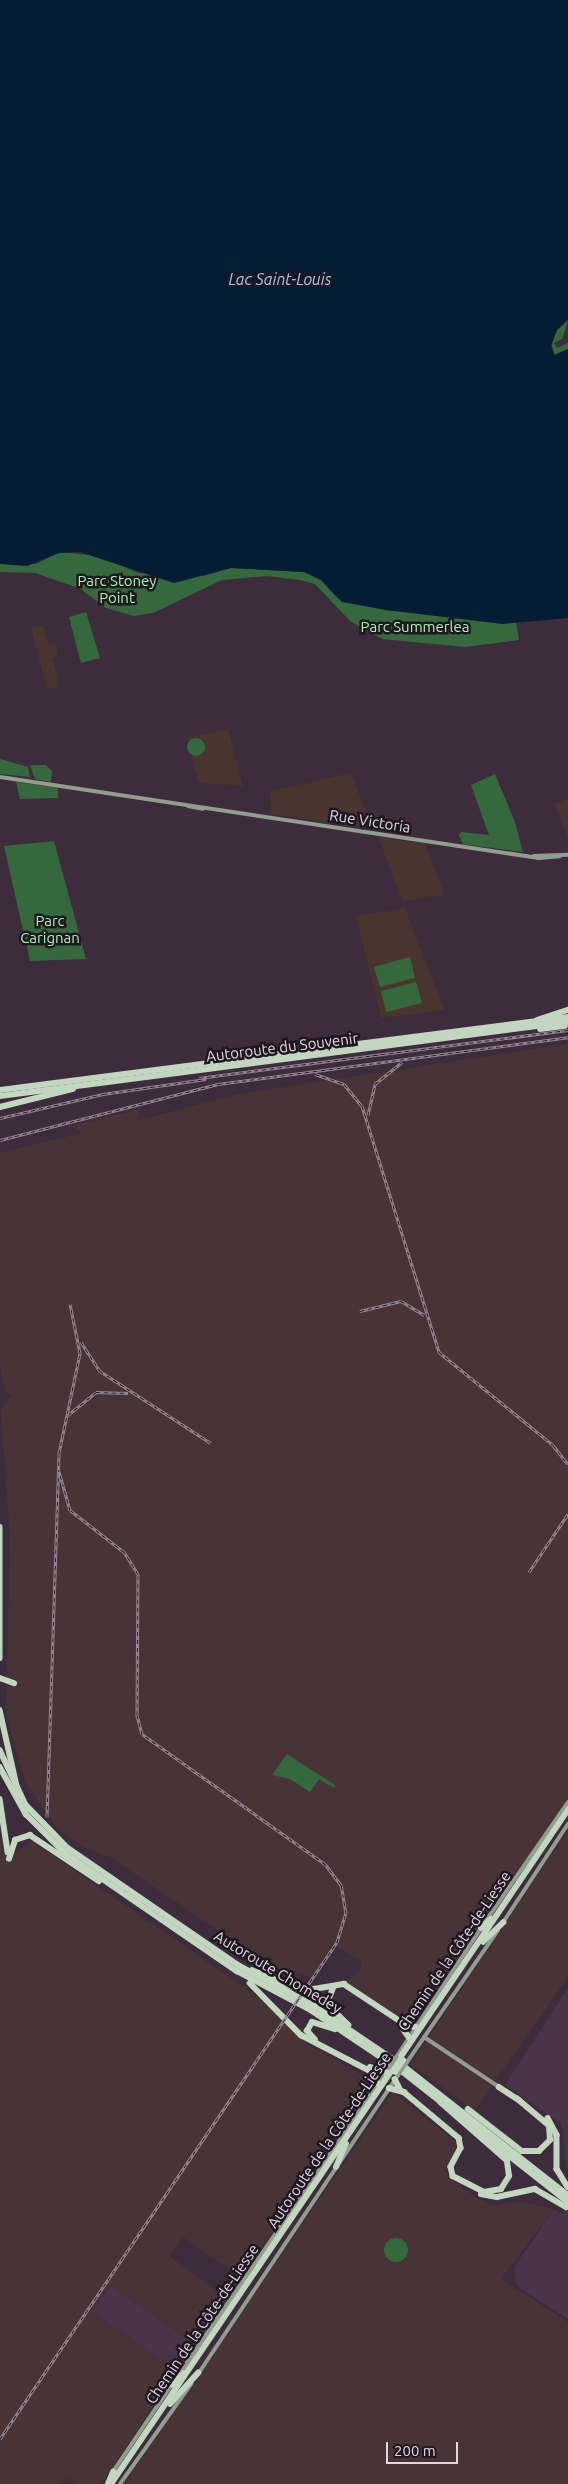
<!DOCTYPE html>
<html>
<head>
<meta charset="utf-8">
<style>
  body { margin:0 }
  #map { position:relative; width:568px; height:2484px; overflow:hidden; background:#3d2c3c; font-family:Ubuntu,sans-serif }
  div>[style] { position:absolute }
  .built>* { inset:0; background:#4a3449 }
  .industrial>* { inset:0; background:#483437 }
  .education>* { inset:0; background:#48352f }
  .green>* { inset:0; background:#35693d }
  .round { border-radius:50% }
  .water>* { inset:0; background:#051d34 }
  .secondary>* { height:4px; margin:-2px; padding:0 2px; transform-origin:2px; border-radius:2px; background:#919e8f }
  .highway>* { height:5.5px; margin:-2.75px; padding:0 2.75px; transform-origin:2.75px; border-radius:2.75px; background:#c2d6c0 }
  .rail>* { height:3px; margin-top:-1.5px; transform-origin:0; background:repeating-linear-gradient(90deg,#1f171f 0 4px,#968895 0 8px); box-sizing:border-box; border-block:1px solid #968895 }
  .secondary-bridge>* { height:4px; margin:-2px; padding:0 2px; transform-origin:2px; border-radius:2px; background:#919e8f }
  .highway-bridge>* { height:5.5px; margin:-2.75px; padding:0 2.75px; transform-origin:2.75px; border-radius:2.75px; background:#c2d6c0 }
  span { translate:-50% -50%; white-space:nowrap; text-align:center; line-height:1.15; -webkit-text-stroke:5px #1f171f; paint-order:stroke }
  .park-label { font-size:15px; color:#a6f4af }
  .street-label { font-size:15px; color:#e3d7e2 }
  .water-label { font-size:16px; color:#9fc7f1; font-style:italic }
  .scale { position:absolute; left:386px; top:2442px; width:72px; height:22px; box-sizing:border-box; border:2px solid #e3d7e2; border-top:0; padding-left:6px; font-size:15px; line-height:18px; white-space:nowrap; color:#e3d7e2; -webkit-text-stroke:4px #1f171f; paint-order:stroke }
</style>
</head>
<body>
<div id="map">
  <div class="built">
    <i style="clip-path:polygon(568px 1988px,568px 2173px,561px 2123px,505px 2085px)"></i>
    <i style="clip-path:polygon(568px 2205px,568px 2319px,518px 2287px,514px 2276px,515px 2266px,554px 2209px,561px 2214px)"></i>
    <i style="clip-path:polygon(110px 2286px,197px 2345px,178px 2370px,92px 2312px)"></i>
  </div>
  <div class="industrial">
    <i style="clip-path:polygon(568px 1044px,568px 1797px,413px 2024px,345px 1982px,361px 1970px,361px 1962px,333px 1944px,311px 1977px,269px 1965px,112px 1858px,89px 1850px,57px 1828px,25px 1782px,6px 1714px,10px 1539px,1px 1410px,11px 1396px,5px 1391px,0 1365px,0 1153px,82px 1133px,70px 1126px,140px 1109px,136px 1121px,238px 1094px)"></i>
    <i style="clip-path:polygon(568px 1830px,568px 1977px,475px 2110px,410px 2065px)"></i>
    <i style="clip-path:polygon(0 1831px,3px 1848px,16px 1853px,31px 1842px,45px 1850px,264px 2001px,306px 2043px,373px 2082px,242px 2278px,183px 2237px,169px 2256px,229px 2299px,197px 2345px,110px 2286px,92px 2312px,178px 2370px,101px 2484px,75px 2484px,67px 2478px,63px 2484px,0 2484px)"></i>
    <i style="clip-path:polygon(393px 2092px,456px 2142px,457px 2150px,444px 2170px,457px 2185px,490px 2205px,520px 2202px,554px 2209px,501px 2279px,568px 2322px,568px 2484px,124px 2484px)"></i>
  </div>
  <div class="education">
    <i style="clip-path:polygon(43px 625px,49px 645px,55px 643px,58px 656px,52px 658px,60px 687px,47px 689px,31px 628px)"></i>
    <i style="clip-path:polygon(228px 729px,243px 786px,199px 783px,187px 738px)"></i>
    <i style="clip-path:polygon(351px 773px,373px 829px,271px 814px,270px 791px)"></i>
    <i style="clip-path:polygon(568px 799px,568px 838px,554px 804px)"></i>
    <i style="clip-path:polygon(378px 837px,425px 844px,445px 895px,403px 901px)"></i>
    <i style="clip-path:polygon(405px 908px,445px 1010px,381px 1018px,356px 916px)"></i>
  </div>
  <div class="green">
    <i style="clip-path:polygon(568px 321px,562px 339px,554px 343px,557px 348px,568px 343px,568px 349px,553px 355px,552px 341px,557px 330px)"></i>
    <i style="clip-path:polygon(60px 552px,99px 556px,138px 573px,204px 576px,231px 568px,304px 572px,321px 580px,338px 599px,386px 610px,516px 621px,519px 640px,465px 647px,382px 639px,350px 621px,315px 584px,300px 580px,267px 576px,222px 580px,153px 613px,134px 616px,106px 608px,81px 589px,35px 573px,0 572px,0 564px,36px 564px)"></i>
    <i style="clip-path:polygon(86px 612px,100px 658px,81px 663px,69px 617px)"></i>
    <i class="round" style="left:187px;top:738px;width:18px;height:18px"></i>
    <i style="clip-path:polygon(0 759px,28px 767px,30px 777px,0 774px)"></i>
    <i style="clip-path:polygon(30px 765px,46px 765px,52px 771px,51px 782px,35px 779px)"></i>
    <i style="clip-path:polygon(495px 774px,515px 822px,523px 852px,463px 844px,459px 835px,461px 832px,489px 835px,471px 785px)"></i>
    <i style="clip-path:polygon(16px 782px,58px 788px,58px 798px,20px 799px)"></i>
    <i style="clip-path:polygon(54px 841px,86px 959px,30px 961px,4px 846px)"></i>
    <i style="clip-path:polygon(410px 957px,415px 978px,380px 987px,374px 967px)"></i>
    <i style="clip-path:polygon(416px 982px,422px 1003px,386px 1012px,381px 991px)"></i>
    <i style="clip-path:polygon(287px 1754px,335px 1785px,334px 1788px,319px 1779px,310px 1792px,290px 1779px,272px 1775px)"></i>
    <i class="round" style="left:384px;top:2238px;width:24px;height:24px"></i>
  </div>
  <div class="water">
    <i style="clip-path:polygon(0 0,568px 0,568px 319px,557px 330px,551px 346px,555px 355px,568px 349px,568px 618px,502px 624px,386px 610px,342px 602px,321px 580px,304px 572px,231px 568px,174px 583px,80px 552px,59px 553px,27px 566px,0 564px)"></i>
  </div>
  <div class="secondary">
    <i style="left:0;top:777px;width:545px;rotate:8.55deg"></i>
    <i style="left:539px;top:858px;width:21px;rotate:-5deg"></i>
    <i style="left:188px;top:806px;width:15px;rotate:11deg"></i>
    <i style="left:534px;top:856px;width:34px;rotate:-2deg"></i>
    <i style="left:485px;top:1922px;width:146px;rotate:-55.3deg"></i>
    <i style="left:502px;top:1924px;width:120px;rotate:-56.6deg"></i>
    <i style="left:424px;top:2037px;width:90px;rotate:33.7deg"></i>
    <i style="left:397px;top:2056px;width:153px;rotate:-56.7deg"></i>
    <i style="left:407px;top:2062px;width:160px;rotate:-55.4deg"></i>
    <i style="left:198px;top:2374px;width:360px;rotate:-56.2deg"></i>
    <i style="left:178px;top:2376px;width:368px;rotate:-55.6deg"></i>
    <i style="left:112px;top:2473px;width:109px;rotate:-55.9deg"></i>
    <i style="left:120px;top:2484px;width:123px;rotate:-54.6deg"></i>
  </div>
  <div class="highway">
    <i style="left:537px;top:1020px;width:33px;rotate:-18deg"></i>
    <i style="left:540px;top:1029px;width:25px;rotate:-7deg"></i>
    <i style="left:0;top:1090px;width:573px;rotate:-7.32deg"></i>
    <i style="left:0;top:1096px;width:573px;rotate:-7.42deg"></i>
    <i style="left:0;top:1107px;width:75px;rotate:-13.9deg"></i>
    <i style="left:0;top:1527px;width:131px;rotate:90deg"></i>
    <i style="left:0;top:1678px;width:15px;rotate:20deg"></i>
    <i style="left:0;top:1710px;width:78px;rotate:77.4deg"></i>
    <i style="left:0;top:1750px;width:61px;rotate:64.7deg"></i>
    <i style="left:26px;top:1805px;width:60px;rotate:45.7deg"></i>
    <i style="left:68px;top:1848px;width:206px;rotate:34.5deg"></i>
    <i style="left:238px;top:1965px;width:85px;rotate:28.1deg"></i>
    <i style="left:313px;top:2005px;width:112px;rotate:34.1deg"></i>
    <i style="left:406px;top:2068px;width:206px;rotate:38.1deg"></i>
    <i style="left:0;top:1767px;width:54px;rotate:61deg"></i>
    <i style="left:26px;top:1814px;width:55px;rotate:45deg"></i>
    <i style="left:65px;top:1853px;width:209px;rotate:34.5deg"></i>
    <i style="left:237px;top:1971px;width:84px;rotate:27.8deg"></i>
    <i style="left:311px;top:2010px;width:111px;rotate:34deg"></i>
    <i style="left:403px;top:2072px;width:210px;rotate:38.2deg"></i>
    <i style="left:0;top:1799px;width:54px;rotate:81.4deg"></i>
    <i style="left:9px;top:1859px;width:20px;rotate:-72deg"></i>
    <i style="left:15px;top:1840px;width:16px;rotate:-18deg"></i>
    <i style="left:30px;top:1835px;width:83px;rotate:33.7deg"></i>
    <i style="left:481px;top:1928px;width:13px;rotate:-42deg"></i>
    <i style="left:483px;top:1942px;width:28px;rotate:-44deg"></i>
    <i style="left:252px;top:1970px;width:54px;rotate:22.8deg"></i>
    <i style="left:302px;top:1991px;width:43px;rotate:-9.5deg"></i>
    <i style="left:344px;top:1984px;width:74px;rotate:33.5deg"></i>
    <i style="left:406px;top:2025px;width:10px;rotate:11deg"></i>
    <i style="left:250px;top:1983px;width:73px;rotate:45.6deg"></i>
    <i style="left:301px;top:2035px;width:80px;rotate:27.5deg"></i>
    <i style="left:372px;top:2072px;width:13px;rotate:61deg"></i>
    <i style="left:334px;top:1987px;width:18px;rotate:112deg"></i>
    <i style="left:327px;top:2004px;width:30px;rotate:44deg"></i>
    <i style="left:401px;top:2026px;width:14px;rotate:54deg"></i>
    <i style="left:315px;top:2040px;width:12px;rotate:-132deg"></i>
    <i style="left:307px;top:2031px;width:10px;rotate:-61deg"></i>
    <i style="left:312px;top:2022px;width:24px;rotate:17deg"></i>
    <i style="left:400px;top:2058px;width:300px;rotate:-55.9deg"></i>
    <i style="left:370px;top:2067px;width:17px;rotate:17deg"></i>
    <i style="left:395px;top:2079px;width:11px;rotate:63deg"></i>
    <i style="left:499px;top:2087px;width:24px;rotate:33deg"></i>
    <i style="left:389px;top:2088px;width:16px;rotate:15deg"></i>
    <i style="left:404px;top:2092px;width:72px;rotate:39.9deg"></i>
    <i style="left:459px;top:2138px;width:10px;rotate:79deg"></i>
    <i style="left:461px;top:2148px;width:21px;rotate:118deg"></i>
    <i style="left:451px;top:2167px;width:9px;rotate:77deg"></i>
    <i style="left:453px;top:2176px;width:35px;rotate:27deg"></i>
    <i style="left:484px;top:2192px;width:17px;rotate:-10deg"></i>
    <i style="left:501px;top:2189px;width:15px;rotate:-58deg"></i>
    <i style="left:509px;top:2176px;width:15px;rotate:-98deg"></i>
    <i style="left:507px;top:2161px;width:88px;rotate:-138.7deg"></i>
    <i style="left:468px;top:2109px;width:68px;rotate:37.9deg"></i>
    <i style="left:522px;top:2151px;width:17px"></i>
    <i style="left:539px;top:2151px;width:16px;rotate:-45deg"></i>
    <i style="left:550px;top:2140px;width:14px;rotate:-94deg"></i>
    <i style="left:549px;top:2126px;width:42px;rotate:-139.8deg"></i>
    <i style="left:548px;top:2118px;width:19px;rotate:62deg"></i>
    <i style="left:557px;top:2135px;width:34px;rotate:90deg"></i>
    <i style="left:557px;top:2169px;width:21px;rotate:59deg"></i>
    <i style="left:336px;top:2167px;width:25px;rotate:-67deg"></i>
    <i style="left:481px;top:2194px;width:16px;rotate:11deg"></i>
    <i style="left:497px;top:2197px;width:39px;rotate:-12deg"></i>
    <i style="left:535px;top:2189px;width:36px;rotate:30deg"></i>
    <i style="left:172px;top:2385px;width:16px;rotate:-45deg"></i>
    <i style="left:170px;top:2404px;width:42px;rotate:-47.9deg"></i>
    <i style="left:108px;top:2484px;width:13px;rotate:-67deg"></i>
    <i style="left:111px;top:2484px;width:500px;rotate:-55.83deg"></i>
  </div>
  <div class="rail">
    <i style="left:315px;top:1074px;width:31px;rotate:19deg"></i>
    <i style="left:344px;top:1084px;width:28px;rotate:51deg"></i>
    <i style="left:362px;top:1106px;width:258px;rotate:72.6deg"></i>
    <i style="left:439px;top:1352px;width:147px;rotate:39.2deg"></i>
    <i style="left:553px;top:1445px;width:24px;rotate:52deg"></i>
    <i style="left:199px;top:1078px;width:372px;rotate:-7.4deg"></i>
    <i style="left:368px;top:1115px;width:32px;rotate:-77deg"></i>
    <i style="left:375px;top:1084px;width:35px;rotate:-39deg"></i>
    <i style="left:0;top:1118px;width:106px;rotate:-13.1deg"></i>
    <i style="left:103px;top:1094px;width:104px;rotate:-8.3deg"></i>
    <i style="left:0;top:1140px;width:225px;rotate:-14.4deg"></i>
    <i style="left:218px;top:1084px;width:353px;rotate:-7.6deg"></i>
    <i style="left:360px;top:1311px;width:42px;rotate:-13.7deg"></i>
    <i style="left:401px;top:1301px;width:27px;rotate:31deg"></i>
    <i style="left:81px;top:1342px;width:35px;rotate:57deg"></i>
    <i style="left:100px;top:1371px;width:132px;rotate:33deg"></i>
    <i style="left:68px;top:1415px;width:36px;rotate:-39deg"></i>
    <i style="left:96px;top:1392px;width:32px;rotate:2deg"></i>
    <i style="left:529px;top:1572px;width:70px;rotate:-56.1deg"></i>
    <i style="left:47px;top:1817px;width:364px;rotate:-88.1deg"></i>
    <i style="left:59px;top:1453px;width:102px;rotate:-78.1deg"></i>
    <i style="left:80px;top:1353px;width:50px;rotate:-101.5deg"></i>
    <i style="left:0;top:2439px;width:600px;rotate:-55.86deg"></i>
    <i style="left:337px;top:1942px;width:30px;rotate:-73deg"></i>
    <i style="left:346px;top:1913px;width:28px;rotate:-100deg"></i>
    <i style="left:341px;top:1885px;width:26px;rotate:-127deg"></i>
    <i style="left:325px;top:1864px;width:224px;rotate:-144.6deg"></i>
    <i style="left:142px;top:1734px;width:20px;rotate:-105deg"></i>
    <i style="left:137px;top:1715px;width:141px;rotate:-89.6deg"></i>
    <i style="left:138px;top:1574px;width:26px;rotate:-122deg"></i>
    <i style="left:124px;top:1552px;width:68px;rotate:-142.1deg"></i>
    <i style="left:70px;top:1510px;width:41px;rotate:-105.8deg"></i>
  </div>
  <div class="secondary-bridge">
    <i style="left:389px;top:2068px;width:14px;rotate:-56deg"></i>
    <i style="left:398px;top:2075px;width:16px;rotate:-55deg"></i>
  </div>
  <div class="highway-bridge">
    <i style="left:395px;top:2072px;width:14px;rotate:-56deg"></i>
  </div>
  <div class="park-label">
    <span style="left:117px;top:589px">Parc Stoney<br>Point</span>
    <span style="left:415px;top:627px">Parc Summerlea</span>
    <span style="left:50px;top:929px">Parc<br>Carignan</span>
  </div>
  <div class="street-label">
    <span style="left:370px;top:821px;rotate:9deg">Rue Victoria</span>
    <span style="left:282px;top:1047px;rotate:-7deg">Autoroute du Souvenir</span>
    <span style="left:454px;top:1951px;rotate:-56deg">Chemin de la Côte-de-Liesse</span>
    <span style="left:278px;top:1972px;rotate:31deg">Autoroute Chomedey</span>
    <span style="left:329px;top:2140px;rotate:-56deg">Autoroute de la Côte-de-Liesse</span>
    <span style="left:202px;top:2324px;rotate:-56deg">Chemin de la Côte-de-Liesse</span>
  </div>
  <div class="water-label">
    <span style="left:280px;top:279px">Lac Saint-Louis</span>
  </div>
  <div class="scale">200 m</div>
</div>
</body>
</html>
